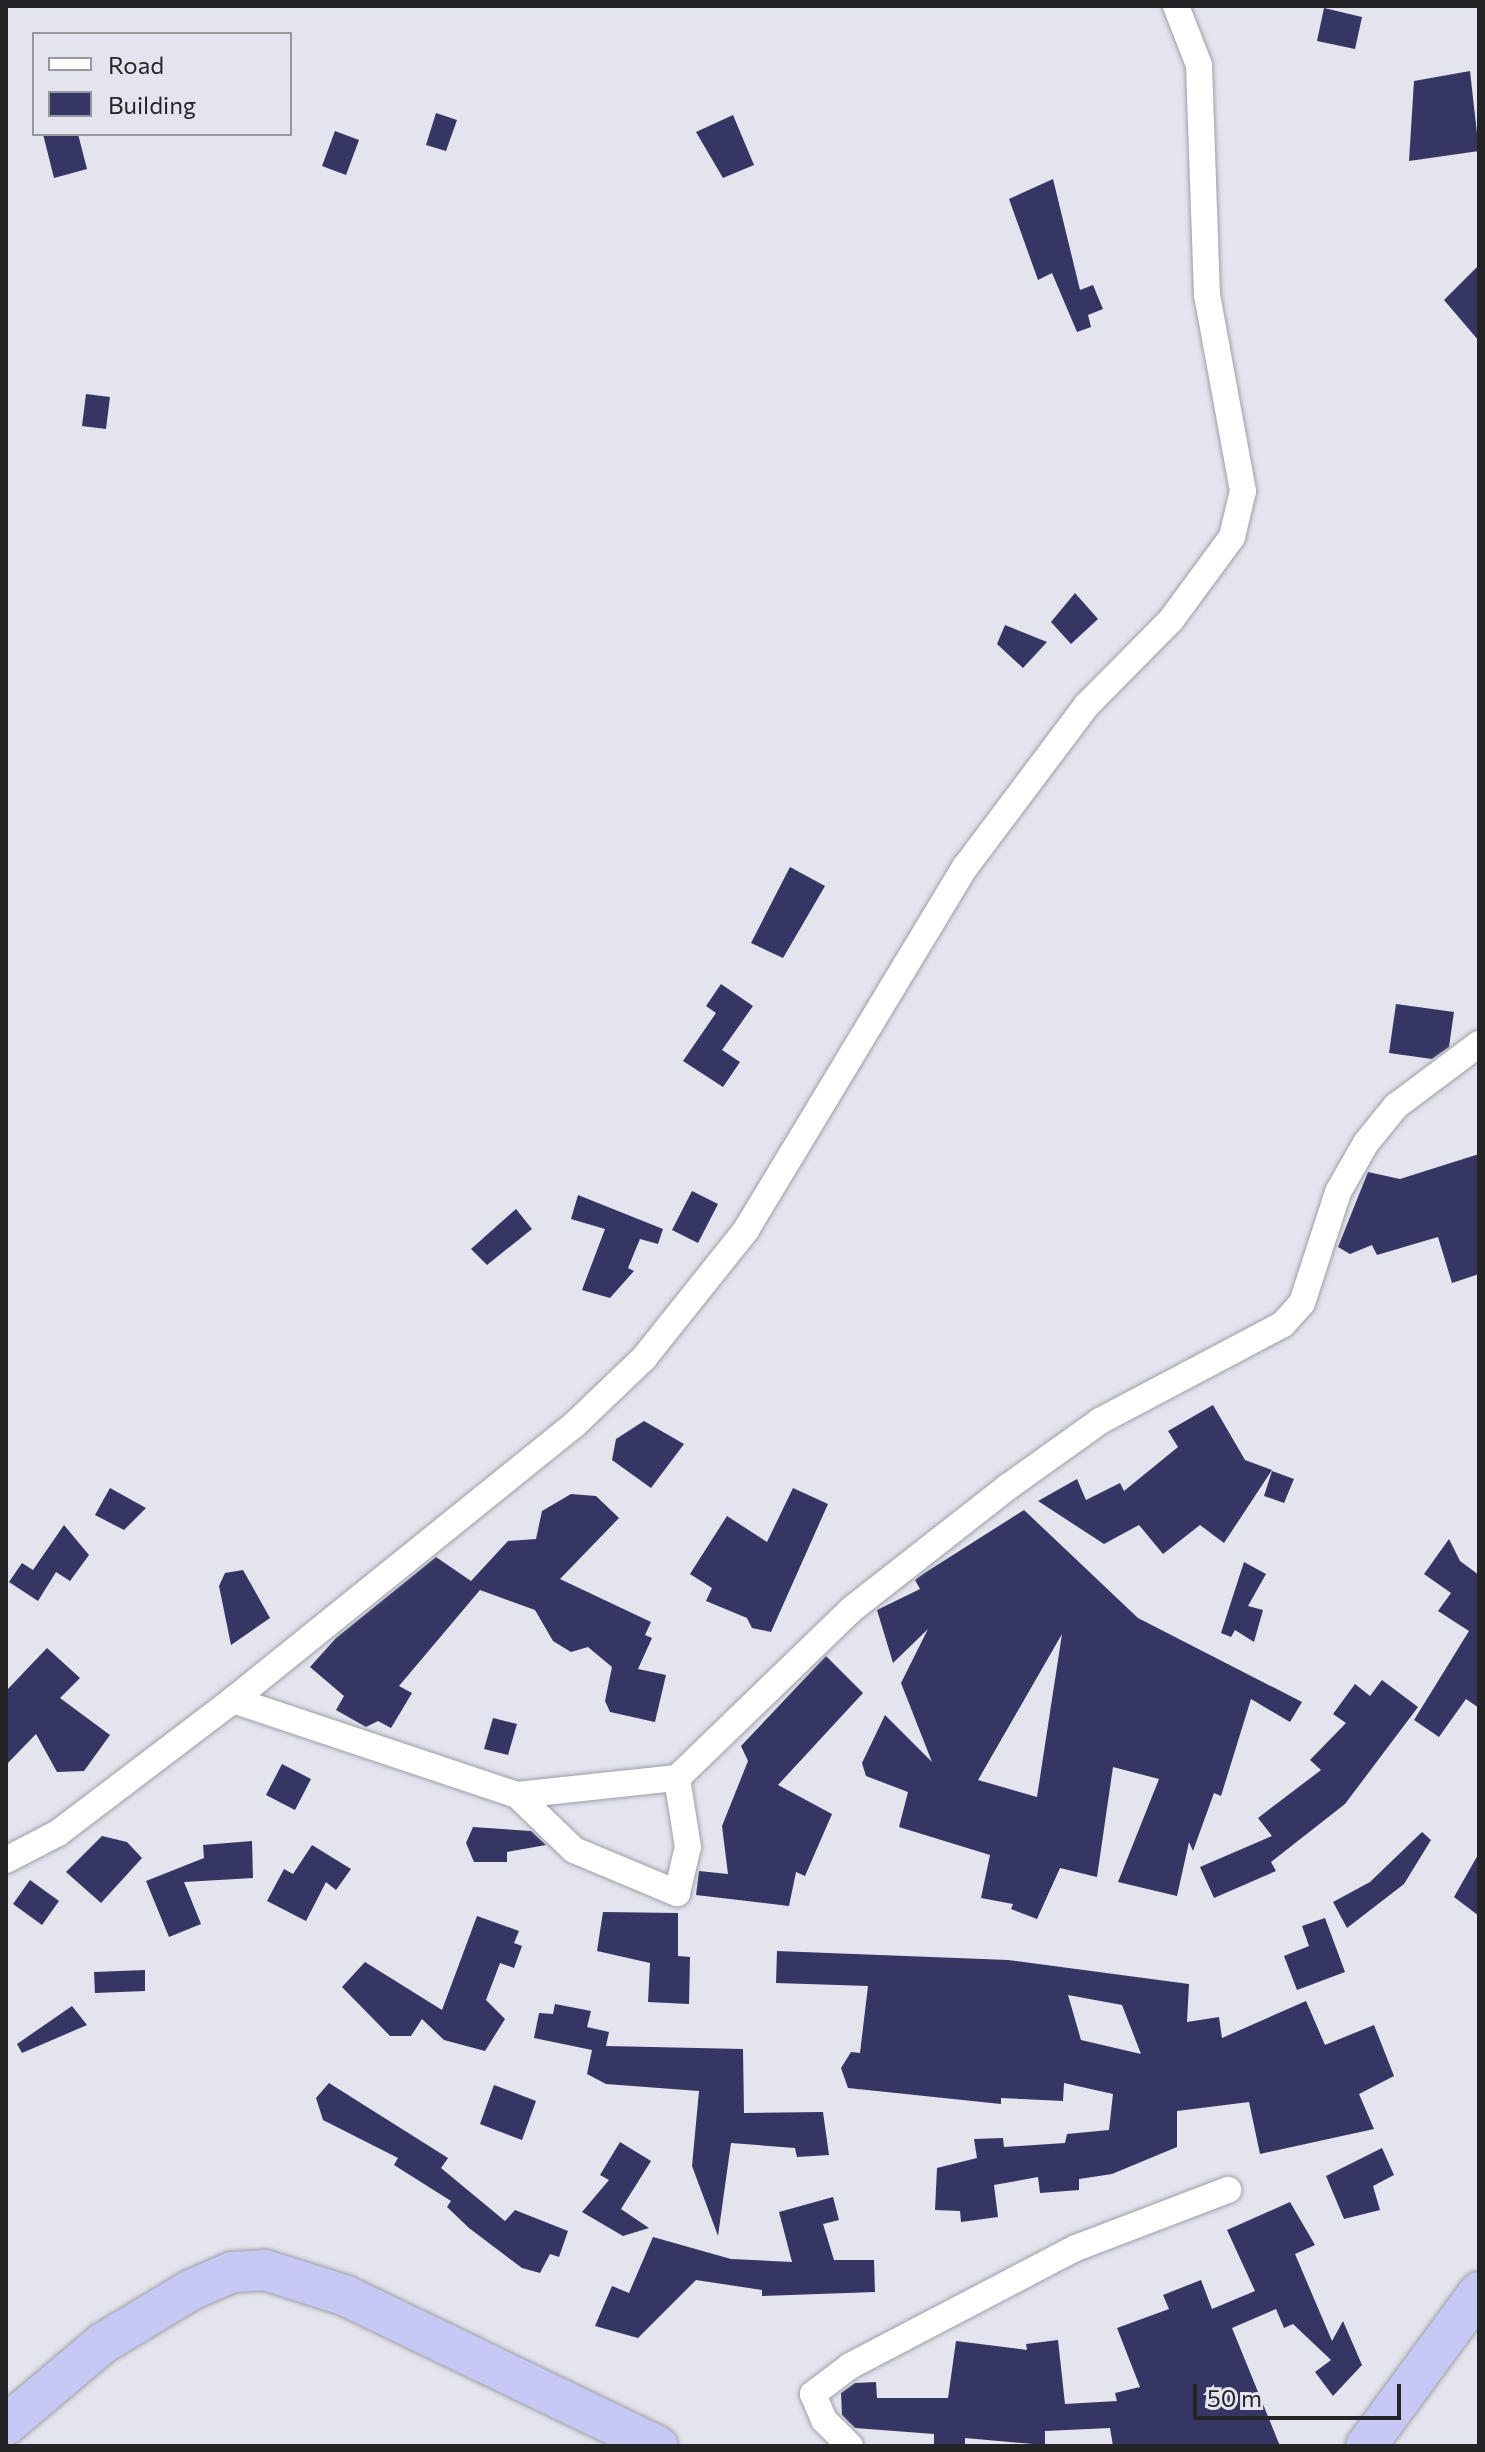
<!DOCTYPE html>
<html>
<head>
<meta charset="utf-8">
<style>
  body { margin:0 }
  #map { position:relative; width:1485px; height:2452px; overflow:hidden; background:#e3e4ed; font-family:Commissioner,sans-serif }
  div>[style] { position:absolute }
  .building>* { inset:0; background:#363664 }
  .roads { filter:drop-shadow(0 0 2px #9e9fa8) drop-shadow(0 0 2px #9e9fa8) }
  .minor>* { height:26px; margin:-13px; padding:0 13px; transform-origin:13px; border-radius:13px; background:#fff }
  .highway>* { height:40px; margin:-20px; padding:0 20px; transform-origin:20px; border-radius:20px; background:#c6c9f4 }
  span { translate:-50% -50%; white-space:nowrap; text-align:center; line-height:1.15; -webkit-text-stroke:8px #e3e4ed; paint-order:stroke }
  .frame { position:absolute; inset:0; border:8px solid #242427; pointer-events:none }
  .legend { position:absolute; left:32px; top:32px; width:260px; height:104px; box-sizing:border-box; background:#e3e4ed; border:2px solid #97979e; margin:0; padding:10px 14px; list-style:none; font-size:24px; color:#242427 }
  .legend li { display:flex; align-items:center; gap:16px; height:40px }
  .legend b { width:40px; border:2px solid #97979e }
  .scale { position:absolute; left:1193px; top:2384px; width:208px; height:36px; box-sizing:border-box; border:4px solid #242427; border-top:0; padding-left:10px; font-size:24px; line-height:28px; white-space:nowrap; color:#242427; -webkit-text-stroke:6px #e3e4ed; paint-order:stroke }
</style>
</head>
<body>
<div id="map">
  <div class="building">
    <i style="clip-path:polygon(1324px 8px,1362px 17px,1355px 49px,1317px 41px)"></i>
    <i style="clip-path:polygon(1470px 71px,1479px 151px,1409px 161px,1414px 81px)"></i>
    <i style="clip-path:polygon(436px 113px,457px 120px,446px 151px,426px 145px)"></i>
    <i style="clip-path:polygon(733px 115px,754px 165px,723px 178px,696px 132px)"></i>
    <i style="clip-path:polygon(335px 131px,359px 140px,346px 175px,322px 166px)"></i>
    <i style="clip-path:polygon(43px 134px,78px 134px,87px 169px,54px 178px)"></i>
    <i style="clip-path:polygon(1053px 179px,1080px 290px,1093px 285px,1103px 309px,1088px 315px,1091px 327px,1077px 332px,1052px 273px,1038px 280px,1009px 199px)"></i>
    <i style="clip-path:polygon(1479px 265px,1479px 341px,1444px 300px)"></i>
    <i style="clip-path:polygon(86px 394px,110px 397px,106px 429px,82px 426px)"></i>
    <i style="clip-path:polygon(1075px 593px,1098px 619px,1071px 644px,1051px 622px)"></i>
    <i style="clip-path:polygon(1005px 625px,1047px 642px,1023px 668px,997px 644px)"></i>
    <i style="clip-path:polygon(790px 867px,825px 886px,783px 958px,751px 943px)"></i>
    <i style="clip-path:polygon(721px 984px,753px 1006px,722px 1050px,740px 1062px,723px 1087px,683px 1061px,716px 1013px,706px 1006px)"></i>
    <i style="clip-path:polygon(1396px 1004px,1454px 1012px,1449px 1047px,1432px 1059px,1389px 1053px)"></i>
    <i style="clip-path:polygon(1479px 1154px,1479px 1274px,1452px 1283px,1438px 1237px,1377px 1255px,1372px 1245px,1350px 1254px,1338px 1247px,1368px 1172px,1400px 1179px)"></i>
    <i style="clip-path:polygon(692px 1191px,718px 1204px,698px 1243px,672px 1230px)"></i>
    <i style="clip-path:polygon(578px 1195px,663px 1229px,658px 1244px,640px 1239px,628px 1268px,634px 1271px,610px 1298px,582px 1290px,605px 1229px,571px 1219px)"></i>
    <i style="clip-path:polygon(516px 1209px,532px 1229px,487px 1265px,471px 1249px)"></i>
    <i style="clip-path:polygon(1213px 1405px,1245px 1460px,1272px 1470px,1224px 1543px,1200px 1525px,1163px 1554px,1139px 1525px,1104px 1544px,1038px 1501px,1077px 1479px,1086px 1500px,1120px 1483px,1124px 1491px,1178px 1447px,1168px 1431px)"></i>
    <i style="clip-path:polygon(644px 1421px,684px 1444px,651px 1488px,612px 1460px,616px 1439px)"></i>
    <i style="clip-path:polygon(1272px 1471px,1294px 1479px,1284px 1503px,1264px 1496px)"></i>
    <i style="clip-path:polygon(110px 1488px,146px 1508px,124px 1530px,95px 1515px)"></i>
    <i style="clip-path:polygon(793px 1488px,828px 1504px,771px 1632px,752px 1628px,747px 1618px,706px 1601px,712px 1588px,690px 1574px,727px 1516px,767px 1542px)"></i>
    <i style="clip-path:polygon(571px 1494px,596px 1496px,619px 1518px,560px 1579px,651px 1622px,645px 1635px,652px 1638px,638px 1669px,666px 1675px,655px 1722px,610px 1712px,605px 1701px,612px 1667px,588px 1647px,571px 1652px,553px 1641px,535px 1610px,480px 1590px,399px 1686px,412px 1693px,391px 1728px,378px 1721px,366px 1727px,336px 1710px,344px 1696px,310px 1667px,336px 1638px,436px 1557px,471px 1581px,508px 1541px,536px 1539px,542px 1511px)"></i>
    <i style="clip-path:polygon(evenodd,1024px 1510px,1138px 1618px,1302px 1702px,1290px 1722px,1251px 1699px,1221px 1796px,1214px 1793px,1193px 1851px,1189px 1842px,1177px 1896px,1118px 1882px,1159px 1779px,1113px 1767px,1097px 1877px,1060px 1868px,1037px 1919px,1011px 1909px,1013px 1904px,981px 1898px,990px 1855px,899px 1827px,908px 1792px,866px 1776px,862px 1763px,885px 1715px,932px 1762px,901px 1683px,928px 1629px,893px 1663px,877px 1610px,920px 1589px,915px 1580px,923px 1574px,1024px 1510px,1062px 1634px,1037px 1797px,978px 1780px,1062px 1634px)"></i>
    <i style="clip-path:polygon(64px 1525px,89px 1555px,70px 1581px,56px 1572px,38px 1601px,9px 1582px,22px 1563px,33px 1570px)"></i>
    <i style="clip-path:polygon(1449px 1539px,1460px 1561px,1479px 1575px,1479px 1708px,1466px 1699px,1439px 1737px,1414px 1720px,1469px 1631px,1438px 1611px,1451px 1593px,1424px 1574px)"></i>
    <i style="clip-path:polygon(1244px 1562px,1266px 1574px,1248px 1606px,1263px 1610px,1254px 1642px,1235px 1630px,1231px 1637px,1221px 1633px)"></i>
    <i style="clip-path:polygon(243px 1570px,270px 1618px,231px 1645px,219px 1586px,225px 1573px)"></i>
    <i style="clip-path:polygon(47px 1648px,80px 1678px,60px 1698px,110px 1735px,84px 1771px,57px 1772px,36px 1734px,6px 1765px,6px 1691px)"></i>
    <i style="clip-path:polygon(826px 1656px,863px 1693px,778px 1785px,832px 1814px,805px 1876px,796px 1872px,789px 1906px,696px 1895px,699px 1871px,728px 1874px,722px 1826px,748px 1761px,741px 1746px)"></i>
    <i style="clip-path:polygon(1382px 1680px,1418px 1707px,1345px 1804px,1271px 1862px,1276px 1871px,1214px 1898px,1200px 1867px,1272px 1836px,1258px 1818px,1321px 1770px,1310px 1760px,1346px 1723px,1333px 1714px,1355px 1684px,1370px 1696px)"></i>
    <i style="clip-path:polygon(493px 1718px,517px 1724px,508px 1755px,484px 1749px)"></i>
    <i style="clip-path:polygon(282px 1764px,311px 1779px,295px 1810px,266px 1795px)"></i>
    <i style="clip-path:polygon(473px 1827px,531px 1831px,546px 1845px,507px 1852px,507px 1862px,474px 1862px,466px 1843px)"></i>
    <i style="clip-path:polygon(1422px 1832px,1431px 1840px,1404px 1884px,1347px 1928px,1333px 1902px,1370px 1882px)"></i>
    <i style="clip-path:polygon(102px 1836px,127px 1842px,142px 1858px,101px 1903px,66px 1872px)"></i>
    <i style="clip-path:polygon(252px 1841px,253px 1878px,184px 1882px,201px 1924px,169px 1937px,146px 1881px,204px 1858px,203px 1845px)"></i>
    <i style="clip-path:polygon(312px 1845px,351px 1869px,336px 1890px,326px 1882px,306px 1921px,267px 1901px,284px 1869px,293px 1874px)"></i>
    <i style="clip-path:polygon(1479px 1853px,1479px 1916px,1454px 1897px)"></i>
    <i style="clip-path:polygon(30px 1880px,59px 1901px,42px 1925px,13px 1904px)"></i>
    <i style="clip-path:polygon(603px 1912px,678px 1913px,678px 1956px,690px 1957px,689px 2004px,648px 2002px,650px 1963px,597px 1951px)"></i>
    <i style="clip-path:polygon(477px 1916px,519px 1931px,514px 1943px,522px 1946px,514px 1968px,500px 1963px,486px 2000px,505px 2019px,485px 2051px,444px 2040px,422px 2019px,411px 2036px,390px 2036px,342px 1987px,365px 1962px,442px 2010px)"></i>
    <i style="clip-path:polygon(1325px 1918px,1345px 1972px,1297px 1990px,1284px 1956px,1309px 1946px,1302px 1926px)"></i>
    <i style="clip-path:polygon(evenodd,777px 1951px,1008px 1960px,1189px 1984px,1187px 2022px,1219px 2017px,1222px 2038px,1306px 2001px,1325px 2045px,1374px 2025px,1394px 2076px,1359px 2094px,1374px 2129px,1260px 2154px,1249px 2102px,1177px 2111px,1177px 2147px,1112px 2174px,1079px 2179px,1079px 2190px,1040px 2193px,1038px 2177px,994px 2185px,998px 2217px,961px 2222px,960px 2211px,935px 2210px,937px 2168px,977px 2158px,974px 2139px,1003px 2138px,1004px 2147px,1065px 2143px,1067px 2134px,1109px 2130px,1113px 2094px,1064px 2083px,1063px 2101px,1001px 2098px,1001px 2104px,848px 2088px,841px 2068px,851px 2052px,860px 2053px,868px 1986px,776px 1983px,777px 1951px,1068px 1995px,1122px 2005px,1141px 2054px,1081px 2040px,1068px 1995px)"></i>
    <i style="clip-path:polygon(145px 1970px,145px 1991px,95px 1993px,94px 1972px)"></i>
    <i style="clip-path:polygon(555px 2004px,591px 2011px,587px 2027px,609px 2032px,606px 2046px,743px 2049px,744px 2113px,823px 2112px,829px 2155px,797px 2157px,795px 2148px,731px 2143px,718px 2236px,692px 2166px,699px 2091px,606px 2084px,587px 2074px,592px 2050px,534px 2038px,539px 2013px,553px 2014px)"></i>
    <i style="clip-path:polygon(72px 2006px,87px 2025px,22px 2053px,17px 2044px)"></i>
    <i style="clip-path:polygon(329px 2083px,448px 2158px,441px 2168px,505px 2221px,515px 2210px,568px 2231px,559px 2257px,550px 2254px,540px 2273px,522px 2268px,469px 2228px,447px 2207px,451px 2201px,394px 2165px,398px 2158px,323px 2120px,316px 2098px)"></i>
    <i style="clip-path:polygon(494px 2085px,536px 2101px,522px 2140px,480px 2124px)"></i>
    <i style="clip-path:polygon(620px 2142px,651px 2161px,621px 2209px,649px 2228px,623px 2236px,582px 2212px,609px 2180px,600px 2175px)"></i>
    <i style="clip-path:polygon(1382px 2148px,1394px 2175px,1373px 2186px,1380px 2210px,1344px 2219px,1326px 2176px)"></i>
    <i style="clip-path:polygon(833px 2197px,839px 2220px,823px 2224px,834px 2260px,874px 2260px,875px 2292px,762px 2296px,762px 2290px,696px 2280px,638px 2338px,595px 2326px,612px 2286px,629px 2293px,653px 2237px,731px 2259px,792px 2262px,779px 2212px)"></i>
    <i style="clip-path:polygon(1290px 2202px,1315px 2245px,1295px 2254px,1332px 2341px,1343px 2321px,1362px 2365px,1333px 2396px,1315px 2372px,1331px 2360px,1293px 2324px,1284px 2328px,1276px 2309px,1232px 2328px,1280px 2446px,1113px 2446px,1110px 2428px,1045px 2431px,1045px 2445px,965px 2438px,965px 2446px,934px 2446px,934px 2434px,855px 2428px,842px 2415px,841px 2393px,855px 2383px,876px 2382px,877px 2398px,948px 2398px,956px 2341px,1027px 2350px,1026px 2344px,1058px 2340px,1065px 2404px,1117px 2401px,1115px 2393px,1140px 2387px,1117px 2328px,1169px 2309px,1163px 2295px,1201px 2280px,1212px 2309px,1255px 2291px,1227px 2230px)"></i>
  </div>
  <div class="roads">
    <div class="minor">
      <i style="left:233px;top:1700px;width:299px;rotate:18.5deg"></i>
      <i style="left:517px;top:1795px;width:79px;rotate:44deg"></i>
      <i style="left:574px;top:1850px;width:112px;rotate:22.7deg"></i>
      <i style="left:677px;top:1893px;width:47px;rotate:-76.6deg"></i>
      <i style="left:688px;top:1847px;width:70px;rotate:-99.1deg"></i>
      <i style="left:517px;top:1795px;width:161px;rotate:-6.1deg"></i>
      <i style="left:677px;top:1778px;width:243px;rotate:-44deg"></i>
      <i style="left:852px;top:1609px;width:199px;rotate:-38.1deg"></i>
      <i style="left:1009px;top:1486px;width:112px;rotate:-35.5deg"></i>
      <i style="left:1100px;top:1421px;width:207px;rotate:-27.9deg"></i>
      <i style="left:1283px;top:1324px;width:28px;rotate:-48deg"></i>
      <i style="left:1302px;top:1303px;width:117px;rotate:-72deg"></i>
      <i style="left:1338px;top:1192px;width:56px;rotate:-60.3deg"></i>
      <i style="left:1366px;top:1143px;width:48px;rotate:-51deg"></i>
      <i style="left:1396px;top:1106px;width:104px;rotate:-36.8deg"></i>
      <i style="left:6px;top:1860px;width:59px;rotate:-27.4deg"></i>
      <i style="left:58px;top:1833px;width:220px;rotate:-37.2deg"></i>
      <i style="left:233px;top:1700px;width:438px;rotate:-38.9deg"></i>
      <i style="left:574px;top:1425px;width:97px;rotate:-43.7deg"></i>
      <i style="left:644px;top:1358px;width:164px;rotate:-51.4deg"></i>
      <i style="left:746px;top:1230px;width:425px;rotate:-58.9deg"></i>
      <i style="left:966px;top:866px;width:201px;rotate:-53.1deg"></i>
      <i style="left:1087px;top:705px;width:120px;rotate:-45.3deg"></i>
      <i style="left:1171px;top:620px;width:103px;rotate:-53.7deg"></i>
      <i style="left:1232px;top:537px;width:47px;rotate:-76.6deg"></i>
      <i style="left:1243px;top:491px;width:199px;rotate:-100.4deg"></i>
      <i style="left:1207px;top:295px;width:230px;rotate:-92deg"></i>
      <i style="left:1199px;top:65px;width:63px;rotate:-111.3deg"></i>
      <i style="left:850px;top:2446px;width:37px;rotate:-135deg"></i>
      <i style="left:824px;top:2420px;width:28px;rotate:-113deg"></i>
      <i style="left:813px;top:2394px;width:46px;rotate:-37.1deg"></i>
      <i style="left:850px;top:2366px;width:255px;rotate:-27.6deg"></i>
      <i style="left:1076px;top:2248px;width:163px;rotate:-20.9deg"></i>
    </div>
    <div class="highway">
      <i style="left:6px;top:2425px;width:127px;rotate:-40.2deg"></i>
      <i style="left:103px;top:2343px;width:103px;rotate:-31.1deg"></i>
      <i style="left:191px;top:2290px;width:45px;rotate:-23.7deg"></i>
      <i style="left:232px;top:2272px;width:33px;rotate:-3deg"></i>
      <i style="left:265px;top:2270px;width:83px;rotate:17.6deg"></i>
      <i style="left:344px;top:2295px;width:348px;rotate:25.7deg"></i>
      <i style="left:1366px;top:2446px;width:191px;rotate:-53.7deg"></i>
    </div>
  </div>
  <div class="frame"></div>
  <ul class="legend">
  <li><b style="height:10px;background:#fff"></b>Road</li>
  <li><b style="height:22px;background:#363664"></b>Building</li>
  </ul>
  <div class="scale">50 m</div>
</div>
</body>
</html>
